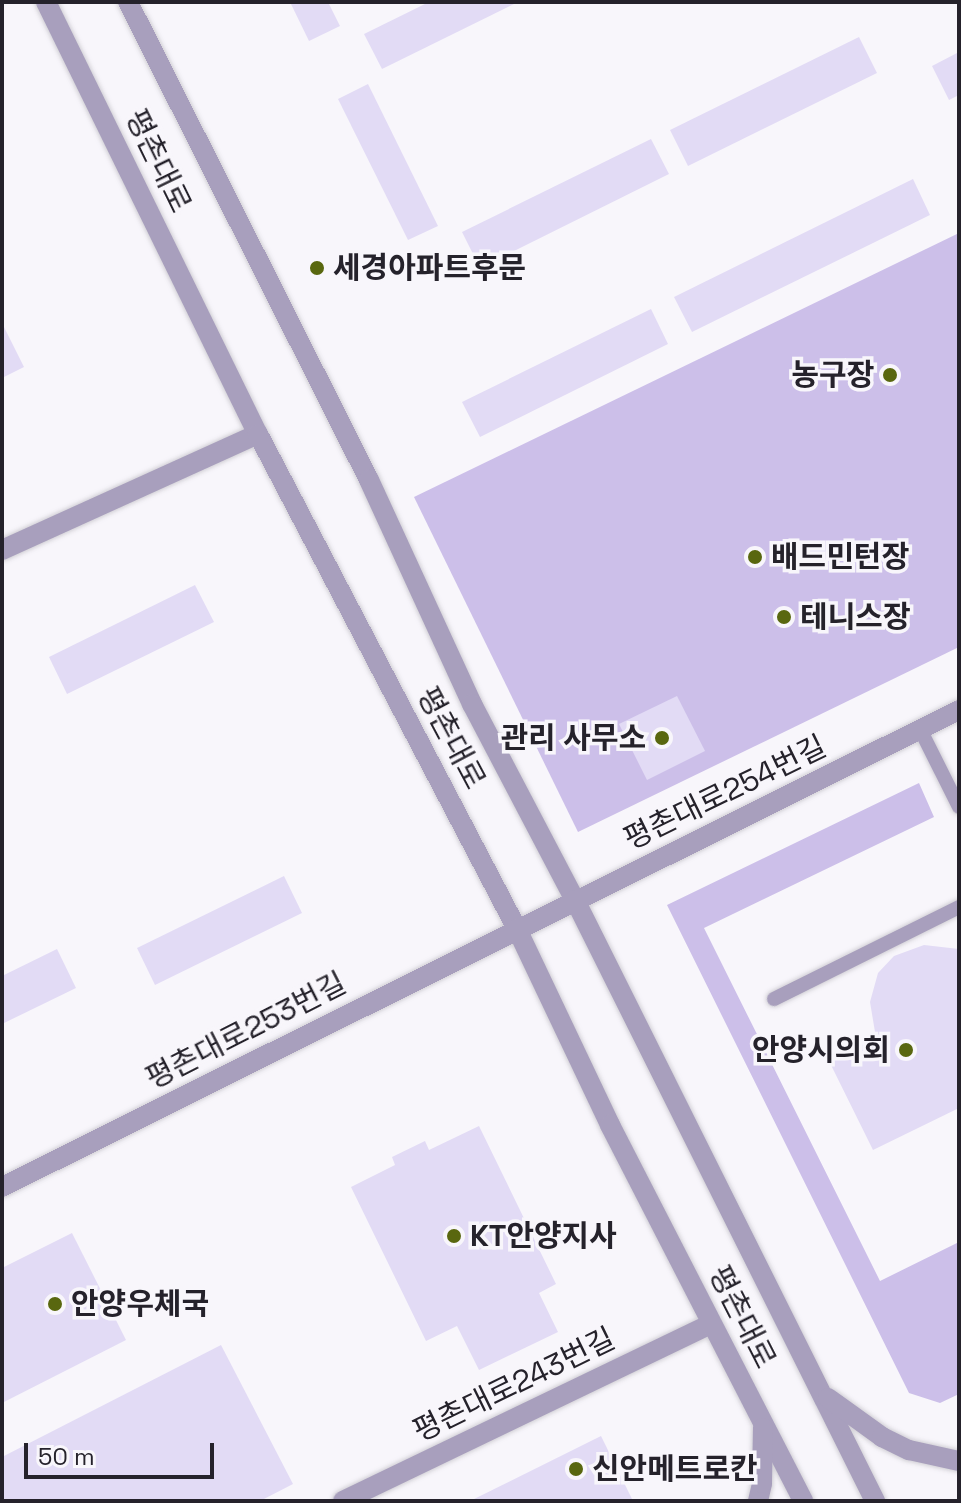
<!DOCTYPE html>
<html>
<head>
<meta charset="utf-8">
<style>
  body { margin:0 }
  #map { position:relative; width:961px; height:1503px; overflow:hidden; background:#f8f6fb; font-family:"Space Grotesk","Noto Sans KR",sans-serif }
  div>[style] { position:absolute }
  .green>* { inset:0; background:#ccbfe9 }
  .building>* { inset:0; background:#e2dbf5 }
  .roads { filter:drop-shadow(0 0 2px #d2d0d6) drop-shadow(0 0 2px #d2d0d6) }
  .service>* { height:14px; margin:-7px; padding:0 7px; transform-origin:7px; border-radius:7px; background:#a89fbd }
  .pedestrian>* { height:20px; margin:-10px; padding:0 10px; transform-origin:10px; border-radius:10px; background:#a89fbd }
  .minor>* { height:20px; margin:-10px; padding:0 10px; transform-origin:10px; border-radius:10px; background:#a89fbd }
  .tertiary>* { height:20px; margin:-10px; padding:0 10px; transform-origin:10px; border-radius:10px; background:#a89fbd }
  .dots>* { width:22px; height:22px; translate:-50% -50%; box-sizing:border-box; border:4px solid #f8f6fb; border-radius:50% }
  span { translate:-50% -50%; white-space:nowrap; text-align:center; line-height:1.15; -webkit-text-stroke:7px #f8f6fb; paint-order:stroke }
  .street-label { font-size:30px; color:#25222b }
  .poi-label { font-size:30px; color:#25222b; font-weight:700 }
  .left { translate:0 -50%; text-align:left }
  .right { translate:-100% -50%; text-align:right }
  .frame { position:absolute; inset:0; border:4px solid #25222b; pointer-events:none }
  .scale { position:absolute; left:24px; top:1443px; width:190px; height:36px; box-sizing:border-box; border:4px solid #25222b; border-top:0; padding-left:10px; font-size:24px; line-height:28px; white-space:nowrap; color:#25222b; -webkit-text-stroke:6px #f8f6fb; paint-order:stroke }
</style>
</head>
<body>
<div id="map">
  <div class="green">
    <i style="clip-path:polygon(959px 233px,959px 647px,578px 832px,414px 497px)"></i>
    <i style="clip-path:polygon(919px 783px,934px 817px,704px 928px,880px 1281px,959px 1242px,959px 1394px,940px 1403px,909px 1393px,667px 905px)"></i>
  </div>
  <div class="building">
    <i style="clip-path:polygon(290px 2px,328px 2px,340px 26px,309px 41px)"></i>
    <i style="clip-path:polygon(429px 2px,518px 2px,382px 69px,364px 34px)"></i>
    <i style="clip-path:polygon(859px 37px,877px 73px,688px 166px,670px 130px)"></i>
    <i style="clip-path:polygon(959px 52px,959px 95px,949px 100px,932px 66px)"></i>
    <i style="clip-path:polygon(368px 84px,438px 226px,408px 240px,338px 99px)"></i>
    <i style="clip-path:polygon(651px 139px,669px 174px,480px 268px,462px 232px)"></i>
    <i style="clip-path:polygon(913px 179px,930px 215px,692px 332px,674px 297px)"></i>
    <i style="clip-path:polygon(651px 309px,668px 344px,480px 437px,462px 402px)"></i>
    <i style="clip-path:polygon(2px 323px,24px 367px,2px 378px)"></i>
    <i style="clip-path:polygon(195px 585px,214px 622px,67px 694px,49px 657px)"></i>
    <i style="clip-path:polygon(677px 696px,705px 751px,647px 780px,619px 724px)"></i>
    <i style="clip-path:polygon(284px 876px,302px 913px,155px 985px,137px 948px)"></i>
    <i style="clip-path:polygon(924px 945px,959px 949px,959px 1108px,873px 1150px,829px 1061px,876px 1038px,870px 1002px,878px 973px,894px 956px)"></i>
    <i style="clip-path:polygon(57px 949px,76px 988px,2px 1024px,2px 976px)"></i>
    <i style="clip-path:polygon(479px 1126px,556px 1284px,539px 1293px,558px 1332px,479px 1370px,457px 1326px,426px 1341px,351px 1187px,395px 1165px,392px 1157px,425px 1141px,429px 1150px)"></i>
    <i style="clip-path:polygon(72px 1233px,126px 1340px,2px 1403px,2px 1268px)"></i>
    <i style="clip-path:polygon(221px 1345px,293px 1484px,260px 1501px,2px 1501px,2px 1457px)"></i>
    <i style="clip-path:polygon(601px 1436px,633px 1501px,470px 1501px)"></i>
  </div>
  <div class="roads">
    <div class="service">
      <i style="left:920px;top:729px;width:87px;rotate:63.4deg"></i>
      <i style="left:774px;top:999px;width:207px;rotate:-26.4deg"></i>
    </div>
    <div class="pedestrian">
      <i style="left:2px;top:550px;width:281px;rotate:-24.4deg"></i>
    </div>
    <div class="minor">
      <i style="left:343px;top:1501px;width:408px;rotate:-25.7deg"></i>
    </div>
    <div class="tertiary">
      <i style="left:46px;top:2px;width:481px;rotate:63.9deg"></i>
      <i style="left:258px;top:434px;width:559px;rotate:62.38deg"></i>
      <i style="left:517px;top:929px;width:217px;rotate:64.6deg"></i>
      <i style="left:610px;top:1125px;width:423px;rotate:62.8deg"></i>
      <i style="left:128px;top:2px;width:535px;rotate:63.24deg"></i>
      <i style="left:369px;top:480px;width:247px;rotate:65.3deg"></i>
      <i style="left:472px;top:704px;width:221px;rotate:62.3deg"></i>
      <i style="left:575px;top:900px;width:672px;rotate:63.47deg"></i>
      <i style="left:2px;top:1187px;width:1069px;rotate:-26.49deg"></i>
      <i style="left:828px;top:1398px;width:67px;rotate:35.8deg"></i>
      <i style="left:882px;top:1437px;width:30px;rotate:26deg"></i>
      <i style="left:909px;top:1450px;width:51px;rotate:12.4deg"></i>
      <i style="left:758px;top:1501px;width:18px;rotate:-77deg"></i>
      <i style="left:762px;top:1483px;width:55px;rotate:-89deg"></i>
    </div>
  </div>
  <div class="dots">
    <i style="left:317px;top:268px;background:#59670f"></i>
    <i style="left:890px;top:375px;background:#59670f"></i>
    <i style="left:755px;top:557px;background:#59670f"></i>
    <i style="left:784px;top:617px;background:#59670f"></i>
    <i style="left:662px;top:738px;background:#59670f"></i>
    <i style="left:906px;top:1050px;background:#59670f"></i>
    <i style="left:454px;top:1236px;background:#59670f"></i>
    <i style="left:55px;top:1304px;background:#59670f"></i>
    <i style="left:576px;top:1469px;background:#59670f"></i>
  </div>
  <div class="street-label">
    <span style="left:158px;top:161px;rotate:64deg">평촌대로</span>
    <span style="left:451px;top:738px;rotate:62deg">평촌대로</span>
    <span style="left:725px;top:793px;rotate:-26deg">평촌대로254번길</span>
    <span style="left:246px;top:1031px;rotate:-27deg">평촌대로253번길</span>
    <span style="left:742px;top:1317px;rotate:63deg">평촌대로</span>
    <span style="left:514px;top:1385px;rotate:-26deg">평촌대로243번길</span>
  </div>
  <div class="poi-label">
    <span class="left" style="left:333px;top:268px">세경아파트후문</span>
    <span class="right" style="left:874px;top:375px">농구장</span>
    <span class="left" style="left:771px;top:557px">배드민턴장</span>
    <span class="left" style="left:800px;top:617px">테니스장</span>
    <span class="right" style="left:646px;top:738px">관리 사무소</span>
    <span class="right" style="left:890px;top:1050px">안양시의회</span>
    <span class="left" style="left:470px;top:1236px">KT안양지사</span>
    <span class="left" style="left:71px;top:1304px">안양우체국</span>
    <span class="left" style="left:592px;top:1469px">신안메트로칸</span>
  </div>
  <div class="frame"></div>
  <div class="scale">50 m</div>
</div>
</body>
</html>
